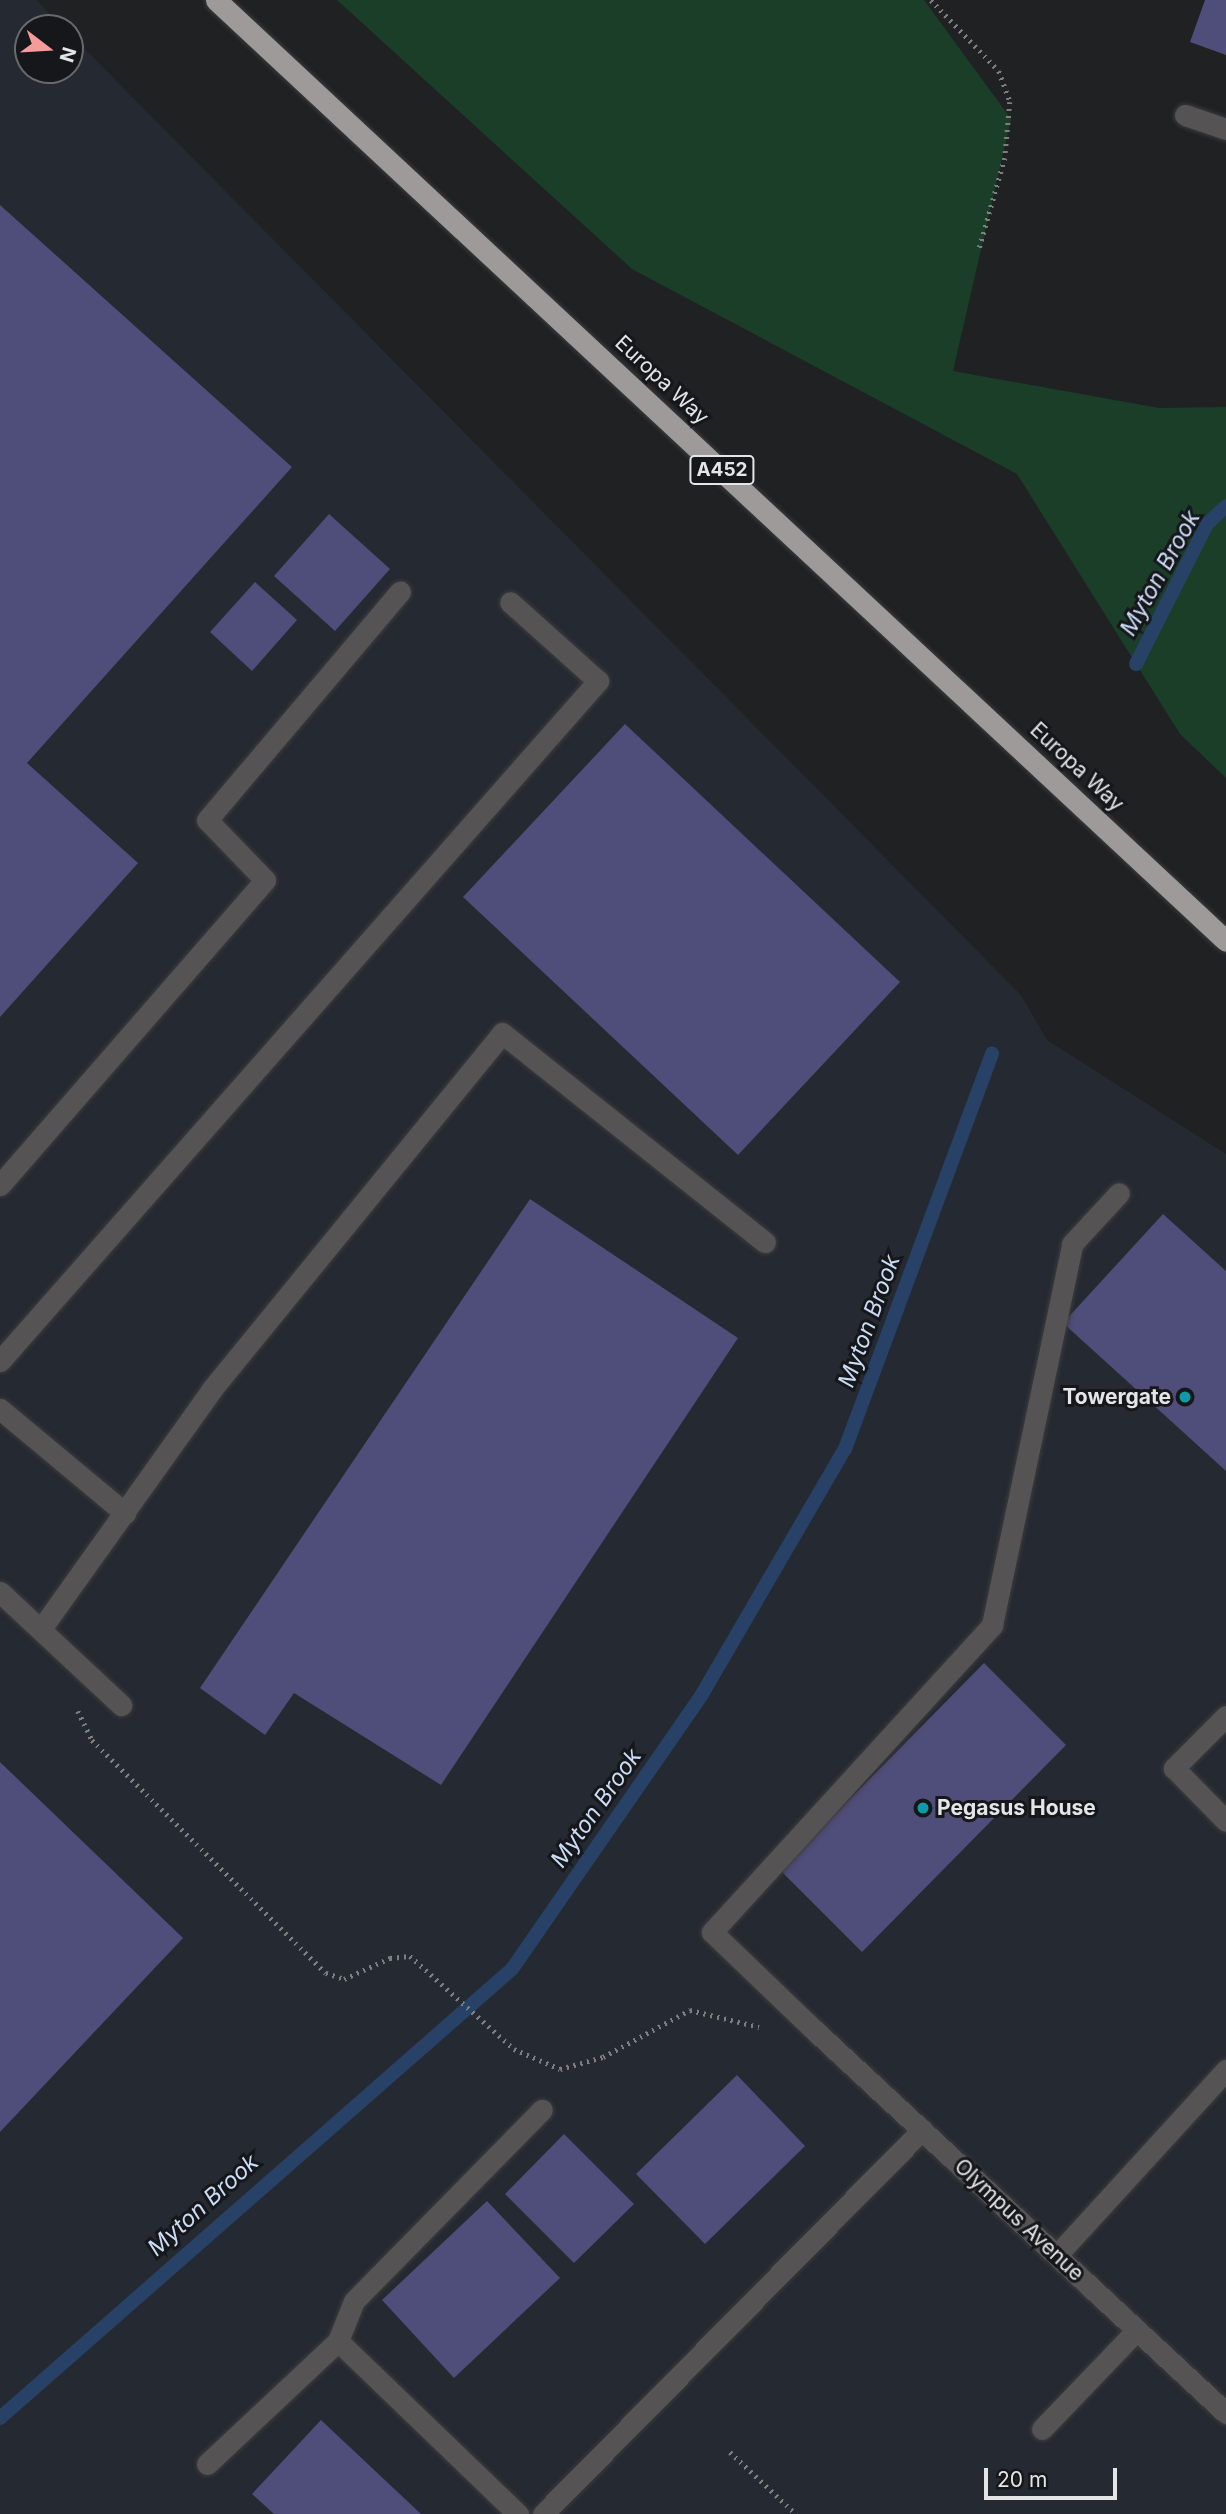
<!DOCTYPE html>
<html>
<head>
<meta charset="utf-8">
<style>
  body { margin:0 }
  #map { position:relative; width:1226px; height:2514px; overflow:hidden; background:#1f2123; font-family:Inter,sans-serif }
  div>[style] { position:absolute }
  .built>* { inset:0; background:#252931 }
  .green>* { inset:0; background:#1b3e29 }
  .stream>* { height:14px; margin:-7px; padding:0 7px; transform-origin:7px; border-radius:7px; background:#284167 }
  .building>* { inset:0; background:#4f4d79 }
  .path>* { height:4.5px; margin-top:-2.25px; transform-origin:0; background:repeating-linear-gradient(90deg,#7d7e80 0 2px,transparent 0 7px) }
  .roads { filter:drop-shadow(0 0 2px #3b3c3e) drop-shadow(0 0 2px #3b3c3e) }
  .lane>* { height:21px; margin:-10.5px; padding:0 10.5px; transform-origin:10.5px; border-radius:10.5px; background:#555353 }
  .street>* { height:21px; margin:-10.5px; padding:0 10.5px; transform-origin:10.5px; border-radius:10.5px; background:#555353 }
  .highway>* { height:21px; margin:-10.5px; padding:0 10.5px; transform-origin:10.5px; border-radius:10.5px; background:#9e9a9a }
  .dots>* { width:19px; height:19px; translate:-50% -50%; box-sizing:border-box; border:4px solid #16171a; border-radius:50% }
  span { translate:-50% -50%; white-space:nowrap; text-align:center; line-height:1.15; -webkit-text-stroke:6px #16171a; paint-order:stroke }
  .shield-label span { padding:2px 5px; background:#16171a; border:2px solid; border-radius:5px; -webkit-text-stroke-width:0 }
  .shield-label { font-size:19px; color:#e4e5e6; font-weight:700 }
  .street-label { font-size:21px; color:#e4e5e6 }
  .poi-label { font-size:21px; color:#e4e5e6; font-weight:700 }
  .right { translate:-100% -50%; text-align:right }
  .left { translate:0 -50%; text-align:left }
  .water-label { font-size:23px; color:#cbdcf6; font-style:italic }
  .north { position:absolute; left:14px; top:14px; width:70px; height:70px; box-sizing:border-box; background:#16171a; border:2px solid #68696c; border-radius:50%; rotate:107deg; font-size:19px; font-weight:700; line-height:28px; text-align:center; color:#e4e5e6 }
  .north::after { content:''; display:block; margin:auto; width:24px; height:32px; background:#f59b9a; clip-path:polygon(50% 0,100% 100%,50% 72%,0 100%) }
  .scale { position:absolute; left:984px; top:2468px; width:133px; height:32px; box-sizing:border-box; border:4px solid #e4e5e6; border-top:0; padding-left:9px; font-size:21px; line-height:24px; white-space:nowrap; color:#e4e5e6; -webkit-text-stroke:5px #16171a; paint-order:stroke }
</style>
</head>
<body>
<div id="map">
  <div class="built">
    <i style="clip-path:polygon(0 0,36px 0,64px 28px,28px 28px,28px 70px,70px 70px,70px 34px,1021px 995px,1047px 1040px,1226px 1154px,1226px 2514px,0 2514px)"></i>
  </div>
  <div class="green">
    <i style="clip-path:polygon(337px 0,924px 0,1011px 119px,953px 371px,1159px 408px,1226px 407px,1226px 778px,1180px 734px,1017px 474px,632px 269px)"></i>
  </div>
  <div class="stream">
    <i style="left:1136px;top:664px;width:157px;rotate:-63.1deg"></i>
    <i style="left:1207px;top:524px;width:26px;rotate:-43deg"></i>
    <i style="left:0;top:2418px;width:681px;rotate:-41.25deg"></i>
    <i style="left:512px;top:1969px;width:332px;rotate:-55.3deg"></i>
    <i style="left:701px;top:1696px;width:286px;rotate:-59.8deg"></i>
    <i style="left:845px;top:1449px;width:422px;rotate:-69.6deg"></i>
  </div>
  <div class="building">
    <i style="clip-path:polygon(1205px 0,1226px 0,1226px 55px,1190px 42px)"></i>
    <i style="clip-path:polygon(0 205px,292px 467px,27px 763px,138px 863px,0 1017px)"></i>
    <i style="clip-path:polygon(329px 514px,390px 569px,335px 631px,274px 576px)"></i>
    <i style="clip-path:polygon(255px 582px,297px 620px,252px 671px,210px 632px)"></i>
    <i style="clip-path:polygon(625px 724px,900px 982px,738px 1155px,463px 897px)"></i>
    <i style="clip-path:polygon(530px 1199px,738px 1338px,441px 1785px,294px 1693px,265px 1735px,200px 1688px)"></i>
    <i style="clip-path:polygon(1163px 1214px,1226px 1271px,1226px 1471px,1063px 1323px)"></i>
    <i style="clip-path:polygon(984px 1663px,1066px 1745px,862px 1952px,780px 1870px)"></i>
    <i style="clip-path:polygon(0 1762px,183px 1938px,0 2132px)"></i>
    <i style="clip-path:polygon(737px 2075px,805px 2146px,705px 2244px,636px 2174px)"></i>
    <i style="clip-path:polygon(564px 2134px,634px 2204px,574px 2263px,505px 2194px)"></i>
    <i style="clip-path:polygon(487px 2201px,560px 2278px,454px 2378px,382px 2300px)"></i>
    <i style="clip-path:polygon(321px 2420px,421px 2514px,274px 2514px,252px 2494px)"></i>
  </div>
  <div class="path">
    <i style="left:931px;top:0;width:98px;rotate:46.2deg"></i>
    <i style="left:999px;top:71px;width:33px;rotate:70deg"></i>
    <i style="left:1010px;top:102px;width:56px;rotate:95.1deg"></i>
    <i style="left:1005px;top:158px;width:96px;rotate:105.8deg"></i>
    <i style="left:78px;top:1711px;width:32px;rotate:64deg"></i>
    <i style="left:92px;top:1740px;width:330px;rotate:44.9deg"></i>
    <i style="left:326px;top:1973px;width:19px;rotate:18deg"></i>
    <i style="left:344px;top:1979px;width:51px;rotate:-24.5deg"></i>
    <i style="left:390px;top:1958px;width:20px;rotate:-6deg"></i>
    <i style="left:410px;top:1956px;width:140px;rotate:41.8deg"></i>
    <i style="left:514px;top:2049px;width:50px;rotate:23.5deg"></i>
    <i style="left:560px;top:2069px;width:45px;rotate:-15.6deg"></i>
    <i style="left:603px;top:2057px;width:99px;rotate:-28.4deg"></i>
    <i style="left:690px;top:2010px;width:71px;rotate:13.8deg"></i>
    <i style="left:730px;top:2452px;width:91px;rotate:43.2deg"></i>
  </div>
  <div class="roads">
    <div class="lane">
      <i style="left:0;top:1185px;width:404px;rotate:-49deg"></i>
      <i style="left:265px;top:880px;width:83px;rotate:-134deg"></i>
      <i style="left:207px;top:820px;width:299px;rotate:-49.8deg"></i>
      <i style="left:0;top:1361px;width:906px;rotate:-48.67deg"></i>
      <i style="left:598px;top:681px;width:118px;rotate:-138.1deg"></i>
      <i style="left:0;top:1409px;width:163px;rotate:39.8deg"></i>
      <i style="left:41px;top:1629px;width:295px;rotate:-54.5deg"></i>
      <i style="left:212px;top:1389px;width:459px;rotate:-50.8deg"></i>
      <i style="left:502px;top:1033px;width:336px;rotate:38.5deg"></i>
      <i style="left:1226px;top:1716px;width:74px;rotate:135deg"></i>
      <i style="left:1174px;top:1768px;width:74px;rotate:45.5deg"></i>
      <i style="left:811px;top:2027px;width:137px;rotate:-136.2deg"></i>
      <i style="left:712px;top:1932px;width:416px;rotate:-47.6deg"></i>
      <i style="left:992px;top:1625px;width:389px;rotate:-78.1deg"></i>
      <i style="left:1072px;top:1244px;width:69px;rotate:-47.3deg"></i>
      <i style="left:1057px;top:2255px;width:251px;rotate:-47.6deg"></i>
      <i style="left:338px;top:2341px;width:43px;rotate:-68.2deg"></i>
      <i style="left:354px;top:2301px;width:268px;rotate:-45.5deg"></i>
      <i style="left:1042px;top:2429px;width:137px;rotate:-46.2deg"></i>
      <i style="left:207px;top:2464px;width:180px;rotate:-43.2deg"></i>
      <i style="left:338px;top:2341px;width:250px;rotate:43.9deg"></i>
      <i style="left:543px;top:2514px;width:540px;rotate:-45.38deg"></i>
    </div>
    <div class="street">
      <i style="left:1185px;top:115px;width:43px;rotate:18.9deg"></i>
      <i style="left:0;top:1592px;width:166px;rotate:43deg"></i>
      <i style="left:811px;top:2027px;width:567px;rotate:42.93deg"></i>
    </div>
    <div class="highway">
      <i style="left:216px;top:0;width:1380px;rotate:42.97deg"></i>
    </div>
  </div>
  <div class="dots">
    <i style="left:1185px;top:1397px;background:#0f9aa8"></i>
    <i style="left:923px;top:1808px;background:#0f9aa8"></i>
  </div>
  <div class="shield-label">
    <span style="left:722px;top:470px">A452</span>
  </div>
  <div class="street-label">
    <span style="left:662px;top:380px;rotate:43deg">Europa Way</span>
    <span style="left:1077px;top:767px;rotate:43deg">Europa Way</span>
    <span style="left:1019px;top:2220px;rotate:43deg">Olympus Avenue</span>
  </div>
  <div class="poi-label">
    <span class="right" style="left:1171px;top:1397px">Towergate</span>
    <span class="left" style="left:937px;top:1808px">Pegasus House</span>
  </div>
  <div class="water-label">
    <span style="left:1160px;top:573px;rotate:-61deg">Myton Brook</span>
    <span style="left:869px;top:1321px;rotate:-70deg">Myton Brook</span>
    <span style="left:596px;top:1808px;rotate:-55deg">Myton Brook</span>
    <span style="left:203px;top:2205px;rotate:-42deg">Myton Brook</span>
  </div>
  <div class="north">N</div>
  <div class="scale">20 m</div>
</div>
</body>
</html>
